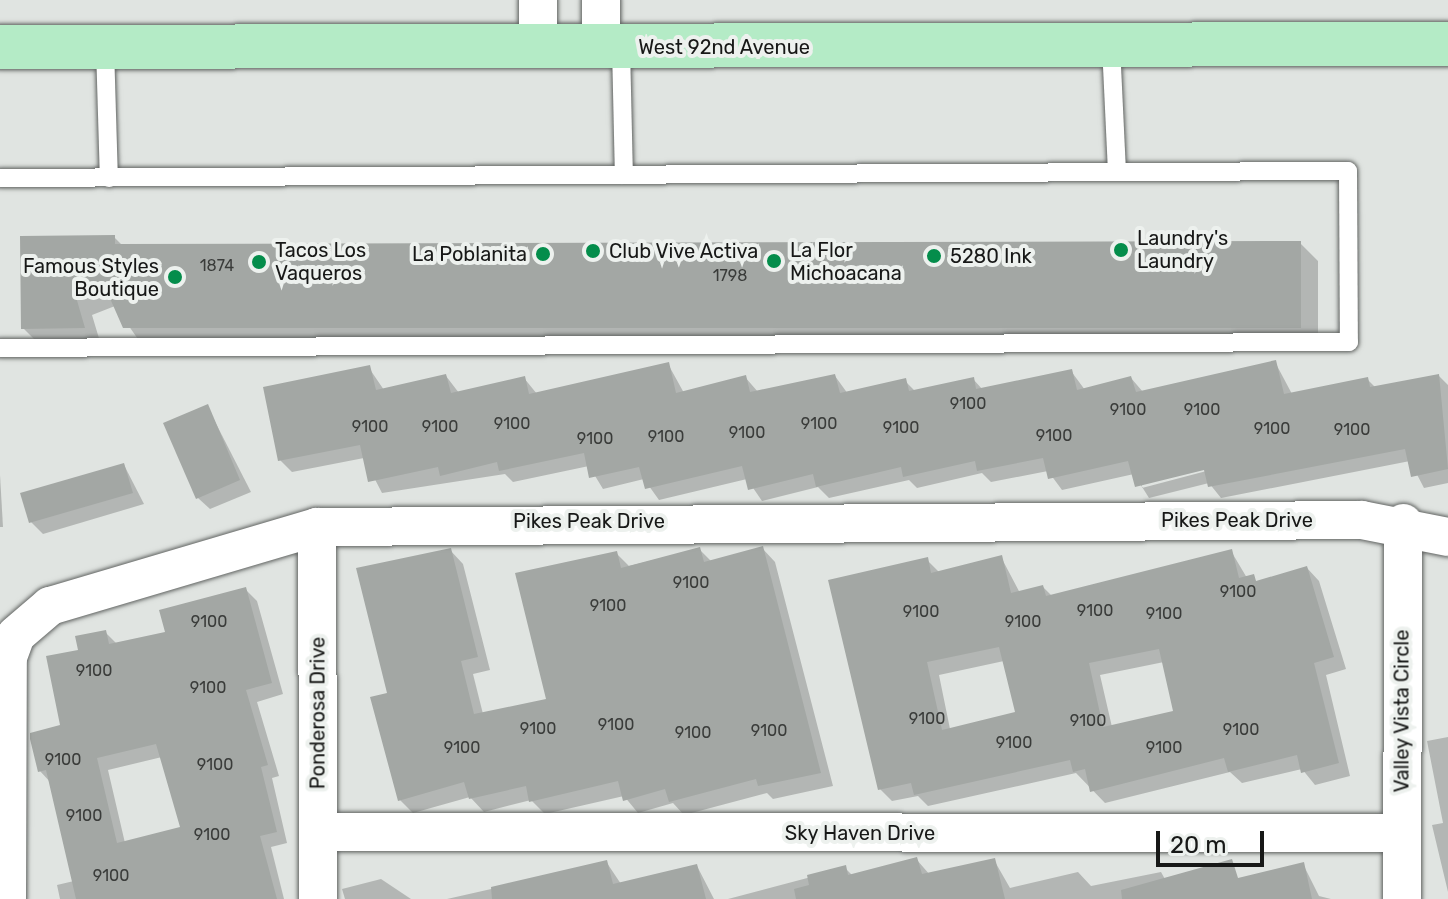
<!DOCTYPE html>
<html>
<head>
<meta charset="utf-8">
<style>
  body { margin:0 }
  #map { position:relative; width:1448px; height:899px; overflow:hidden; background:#e0e4e1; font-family:Rubik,sans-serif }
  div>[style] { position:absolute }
  .shadow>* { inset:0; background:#0003 }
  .building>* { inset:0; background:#a3a7a4 }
  .roads { filter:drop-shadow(0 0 2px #616462) drop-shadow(0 0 2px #616462) }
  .service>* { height:18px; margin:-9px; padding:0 9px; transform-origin:9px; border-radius:9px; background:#fff }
  .minor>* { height:38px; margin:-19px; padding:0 19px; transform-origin:19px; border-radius:19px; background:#fff }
  .primary>* { height:44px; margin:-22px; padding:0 22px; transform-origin:22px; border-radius:22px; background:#b4ebc6 }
  .dots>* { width:22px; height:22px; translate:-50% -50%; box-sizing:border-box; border:4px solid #edf1ee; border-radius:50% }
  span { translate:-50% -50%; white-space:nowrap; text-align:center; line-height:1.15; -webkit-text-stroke:8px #edf1ee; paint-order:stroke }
  .number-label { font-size:16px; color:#3a3c3a }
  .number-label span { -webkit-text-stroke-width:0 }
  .street-label { font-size:20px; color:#171817 }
  .poi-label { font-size:20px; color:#171817 }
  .left { translate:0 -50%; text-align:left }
  .right { translate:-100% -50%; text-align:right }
  .scale { position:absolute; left:1156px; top:831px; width:108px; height:36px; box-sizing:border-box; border:4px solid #171817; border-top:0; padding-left:10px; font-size:24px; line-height:28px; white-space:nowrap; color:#171817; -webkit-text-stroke:6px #edf1ee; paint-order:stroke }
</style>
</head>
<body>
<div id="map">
  <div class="shadow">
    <i style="clip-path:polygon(114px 237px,123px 246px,1300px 243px,1318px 261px,1318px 345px,142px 345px,115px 306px,92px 315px,101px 345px,40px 345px,23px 328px)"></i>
    <i style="clip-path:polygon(evenodd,1275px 362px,1292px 394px,1367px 379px,1376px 388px,1439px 376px,1448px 385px,1448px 483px,1424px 488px,1410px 461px,1221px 498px,1209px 483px,1149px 498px,1134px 474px,1062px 490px,1048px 471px,991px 482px,982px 473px,917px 488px,909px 480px,829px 498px,818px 487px,762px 501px,747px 479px,659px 500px,644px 479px,603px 489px,589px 466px,513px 482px,505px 474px,382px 493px,364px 458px,292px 472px,280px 460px,369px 368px,384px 390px,446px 376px,459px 393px,524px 378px,537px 394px,668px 364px,684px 393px,745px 377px,758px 392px,835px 376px,848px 394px,905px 381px,916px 392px,973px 379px,983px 390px,1071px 371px,1085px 390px,1131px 378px,1143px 392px,1275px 362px,1213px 465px,1214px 469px,1142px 488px,1142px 483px,1213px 465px)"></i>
    <i style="clip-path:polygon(207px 406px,251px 492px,210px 509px,198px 498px)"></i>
    <i style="clip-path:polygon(124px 465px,144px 504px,43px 534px,31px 522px)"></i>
    <i style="clip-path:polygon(0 475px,3px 527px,0 527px)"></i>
    <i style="clip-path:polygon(762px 548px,775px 562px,833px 786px,773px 799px,767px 793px,684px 815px,673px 803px,638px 813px,624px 796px,545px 814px,531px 800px,484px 812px,470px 797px,413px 813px,400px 800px,389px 694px,450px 550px,463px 564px,490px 670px,473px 674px,483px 714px,549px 700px,616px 553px,629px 566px,699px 549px,712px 562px)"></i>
    <i style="clip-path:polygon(evenodd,1231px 551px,1247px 578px,1259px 582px,1307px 568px,1319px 581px,1346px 669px,1326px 675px,1350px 776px,1315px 785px,1302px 769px,1242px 783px,1230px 772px,1105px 803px,1076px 773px,928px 806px,918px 796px,892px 801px,880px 789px,927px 560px,940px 573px,1001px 557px,1020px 593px,1043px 587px,1052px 596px,1231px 551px,1004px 661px,1017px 713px,950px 729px,939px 675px,1004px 661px,1231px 551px,1164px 662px,1176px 712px,1112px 727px,1100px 675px,1164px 662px)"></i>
    <i style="clip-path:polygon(evenodd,245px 589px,257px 601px,283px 694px,257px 702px,279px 776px,272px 778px,287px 843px,271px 847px,284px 899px,60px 899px,57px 885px,74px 881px,51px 783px,40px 771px,63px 727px,80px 651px,105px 632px,117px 644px,168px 634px,245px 589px,162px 757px,183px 828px,125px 843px,108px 770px,162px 757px)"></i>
    <i style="clip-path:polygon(1448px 737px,1448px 892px,1432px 825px,1443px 823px,1427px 741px)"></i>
    <i style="clip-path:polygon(917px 860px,930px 875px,994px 860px,1010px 888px,1078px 872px,1091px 886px,1161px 872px,1176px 899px,728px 899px,845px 868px,853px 876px)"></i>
    <i style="clip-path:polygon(607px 863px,621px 884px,697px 866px,714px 899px,447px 899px)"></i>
    <i style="clip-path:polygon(1303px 864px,1319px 896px,1331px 899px,1220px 899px)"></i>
    <i style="clip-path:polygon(381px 879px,411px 899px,345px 899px,342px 889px)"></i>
  </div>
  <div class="building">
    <i style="clip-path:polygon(115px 235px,115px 244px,1301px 241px,1301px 328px,123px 328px,105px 287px,76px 297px,85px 328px,21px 329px,20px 236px)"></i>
    <i style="clip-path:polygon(1276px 360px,1284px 394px,1368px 377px,1370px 387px,1439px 374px,1448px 469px,1411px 477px,1405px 449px,1208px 487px,1204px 470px,1135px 487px,1128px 461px,1048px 479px,1043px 458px,977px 471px,975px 461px,903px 477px,901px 467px,816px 487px,813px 474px,748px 490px,742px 466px,645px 489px,639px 467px,589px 478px,584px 453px,499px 471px,497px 462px,440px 476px,438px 467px,368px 482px,360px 445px,278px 461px,263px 387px,370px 365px,376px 390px,446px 374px,451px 393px,525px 376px,529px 394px,669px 362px,676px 393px,746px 375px,750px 392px,835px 374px,840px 393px,906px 378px,909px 391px,974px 377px,976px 389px,1072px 369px,1077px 390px,1131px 376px,1136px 392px)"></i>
    <i style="clip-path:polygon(208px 404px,240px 480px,196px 499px,163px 423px)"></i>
    <i style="clip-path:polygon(124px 463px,133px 493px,29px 523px,20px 493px)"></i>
    <i style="clip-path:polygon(763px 546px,821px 773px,758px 786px,756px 779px,669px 802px,665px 789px,623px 801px,618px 781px,529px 802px,526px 786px,469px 799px,464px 782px,398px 801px,370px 697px,387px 693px,356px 568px,451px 548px,478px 657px,461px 661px,474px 714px,546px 699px,515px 573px,617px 551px,621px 568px,700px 547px,704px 562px)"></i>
    <i style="clip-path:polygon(evenodd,1232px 549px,1239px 578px,1254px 574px,1256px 581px,1307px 566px,1334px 657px,1314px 663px,1339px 763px,1301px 773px,1297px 755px,1228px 772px,1224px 758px,1090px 792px,1085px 769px,1073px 772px,1070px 760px,914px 795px,911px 783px,878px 790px,828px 580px,928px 557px,931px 573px,1002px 555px,1011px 593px,1043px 585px,1046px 596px,1232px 549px,999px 647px,1015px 712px,942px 730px,927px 662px,999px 647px,1232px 549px,1159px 649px,1173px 711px,1103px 727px,1089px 663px,1159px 649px)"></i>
    <i style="clip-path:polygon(evenodd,246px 587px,272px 683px,246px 690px,268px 765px,261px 767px,277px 832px,260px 836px,277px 899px,76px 899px,46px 770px,38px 772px,30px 739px,30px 733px,60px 725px,46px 656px,78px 650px,75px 636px,106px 630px,109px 644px,165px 632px,159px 610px,246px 587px,156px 744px,180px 827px,117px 843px,97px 758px,156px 744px)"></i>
    <i style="clip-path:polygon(917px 857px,922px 874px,995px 858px,1005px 899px,796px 899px,794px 889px,809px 885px,807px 875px,846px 865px,848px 875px)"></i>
    <i style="clip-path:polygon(1232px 859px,1238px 878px,1304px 862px,1312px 899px,1122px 899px,1121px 890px)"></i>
    <i style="clip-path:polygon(607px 860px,613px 884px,697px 864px,706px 899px,492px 899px,491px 887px)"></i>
  </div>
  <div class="roads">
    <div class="service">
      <i style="left:1111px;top:45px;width:127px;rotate:87.3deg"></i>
      <i style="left:105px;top:47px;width:131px;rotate:88.3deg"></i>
      <i style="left:621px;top:47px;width:128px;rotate:88.7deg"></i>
      <i style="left:0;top:178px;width:1348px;rotate:-0.3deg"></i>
      <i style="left:1348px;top:171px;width:171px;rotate:89.7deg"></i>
      <i style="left:1349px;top:342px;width:1349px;rotate:179.75deg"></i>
    </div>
    <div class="minor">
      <i style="left:538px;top:0;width:47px;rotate:90deg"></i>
      <i style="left:601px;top:0;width:47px;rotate:90deg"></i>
      <i style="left:317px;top:527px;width:372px;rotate:89.8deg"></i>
      <i style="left:319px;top:832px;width:1083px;rotate:0.05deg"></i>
      <i style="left:7px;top:899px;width:242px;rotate:-89.8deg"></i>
      <i style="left:8px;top:657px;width:23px;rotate:-70deg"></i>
      <i style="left:16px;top:635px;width:45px;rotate:-40.5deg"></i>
      <i style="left:50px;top:606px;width:278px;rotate:-16.5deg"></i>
      <i style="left:317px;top:527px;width:1045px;rotate:-0.38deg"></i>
      <i style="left:1362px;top:520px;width:88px;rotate:11.2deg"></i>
      <i style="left:1402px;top:899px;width:376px;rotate:-89.8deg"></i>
    </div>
    <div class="primary">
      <i style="left:0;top:47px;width:1448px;rotate:-0.12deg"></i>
    </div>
  </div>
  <div class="dots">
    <i style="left:1121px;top:250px;background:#048d4b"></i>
    <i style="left:593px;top:251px;background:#048d4b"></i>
    <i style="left:543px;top:254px;background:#048d4b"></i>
    <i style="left:934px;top:256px;background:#048d4b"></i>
    <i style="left:774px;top:261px;background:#048d4b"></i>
    <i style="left:259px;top:262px;background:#048d4b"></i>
    <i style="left:175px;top:277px;background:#048d4b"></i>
  </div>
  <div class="number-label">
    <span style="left:217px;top:266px">1874</span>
    <span style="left:730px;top:276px">1798</span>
    <span style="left:968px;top:404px">9100</span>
    <span style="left:1128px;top:410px">9100</span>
    <span style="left:1202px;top:410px">9100</span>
    <span style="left:512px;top:424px">9100</span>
    <span style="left:819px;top:424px">9100</span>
    <span style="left:370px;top:427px">9100</span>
    <span style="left:440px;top:427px">9100</span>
    <span style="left:901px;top:428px">9100</span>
    <span style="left:1272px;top:429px">9100</span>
    <span style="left:1352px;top:430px">9100</span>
    <span style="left:747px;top:433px">9100</span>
    <span style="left:1054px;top:436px">9100</span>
    <span style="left:666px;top:437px">9100</span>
    <span style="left:595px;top:439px">9100</span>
    <span style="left:691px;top:583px">9100</span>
    <span style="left:1238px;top:592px">9100</span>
    <span style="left:608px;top:606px">9100</span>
    <span style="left:1095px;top:611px">9100</span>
    <span style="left:921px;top:612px">9100</span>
    <span style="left:1164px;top:614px">9100</span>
    <span style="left:209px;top:622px">9100</span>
    <span style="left:1023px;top:622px">9100</span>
    <span style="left:94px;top:671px">9100</span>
    <span style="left:208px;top:688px">9100</span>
    <span style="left:927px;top:719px">9100</span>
    <span style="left:1088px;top:721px">9100</span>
    <span style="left:616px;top:725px">9100</span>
    <span style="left:538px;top:729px">9100</span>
    <span style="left:1241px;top:730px">9100</span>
    <span style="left:769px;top:731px">9100</span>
    <span style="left:693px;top:733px">9100</span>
    <span style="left:1014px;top:743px">9100</span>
    <span style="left:462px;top:748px">9100</span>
    <span style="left:1164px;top:748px">9100</span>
    <span style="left:63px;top:760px">9100</span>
    <span style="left:215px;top:765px">9100</span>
    <span style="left:84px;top:816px">9100</span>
    <span style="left:212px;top:835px">9100</span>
    <span style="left:111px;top:876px">9100</span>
  </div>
  <div class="street-label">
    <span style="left:724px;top:47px">West 92nd Avenue</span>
    <span style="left:1237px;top:520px">Pikes Peak Drive</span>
    <span style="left:589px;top:521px">Pikes Peak Drive</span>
    <span style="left:1402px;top:711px;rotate:-90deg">Valley Vista Circle</span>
    <span style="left:318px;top:713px;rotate:-90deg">Ponderosa Drive</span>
    <span style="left:860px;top:833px">Sky Haven Drive</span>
  </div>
  <div class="poi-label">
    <span class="left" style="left:1137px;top:250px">Laundry's<br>Laundry</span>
    <span class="left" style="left:275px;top:262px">Tacos Los<br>Vaqueros</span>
    <span class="left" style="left:790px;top:262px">La Flor<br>Michoacana</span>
    <span class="left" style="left:609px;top:251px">Club Vive Activa</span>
    <span class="right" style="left:527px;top:254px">La Poblanita</span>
    <span class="left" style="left:950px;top:256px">5280 Ink</span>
    <span class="right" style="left:159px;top:278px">Famous Styles<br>Boutique</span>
  </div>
  <div class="scale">20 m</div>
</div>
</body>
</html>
